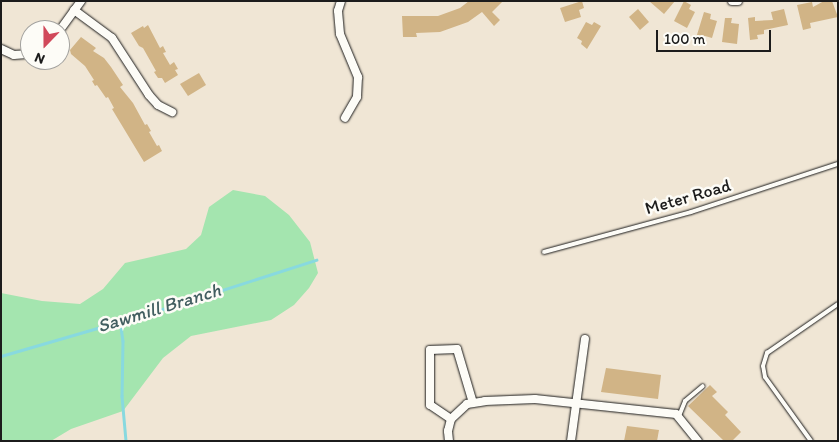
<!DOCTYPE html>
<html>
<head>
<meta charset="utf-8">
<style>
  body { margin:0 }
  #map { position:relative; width:839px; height:442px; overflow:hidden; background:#f0e6d5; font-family:Itim,sans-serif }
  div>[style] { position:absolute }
  .green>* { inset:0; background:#a4e5af }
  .stream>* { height:2.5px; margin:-1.25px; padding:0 1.25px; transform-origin:1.25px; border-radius:1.25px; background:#88d9df }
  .building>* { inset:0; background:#d1b486 }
  .roads { filter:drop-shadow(0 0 1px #1c1c1c) drop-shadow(0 0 1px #1c1c1c) }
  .service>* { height:4px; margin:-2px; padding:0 2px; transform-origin:2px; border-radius:2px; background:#fdfcf7 }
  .minor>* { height:8px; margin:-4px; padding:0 4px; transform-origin:4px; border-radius:4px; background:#fdfcf7 }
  span { translate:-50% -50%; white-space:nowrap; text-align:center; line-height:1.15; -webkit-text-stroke:5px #fdfcf7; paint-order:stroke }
  .street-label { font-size:18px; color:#1c1c1c }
  .water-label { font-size:19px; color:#425e60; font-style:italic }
  .frame { position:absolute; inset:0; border:2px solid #1c1c1c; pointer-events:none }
  .north { position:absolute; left:20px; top:20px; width:50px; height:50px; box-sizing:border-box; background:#fdfcf7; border:1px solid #a3a29f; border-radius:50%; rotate:202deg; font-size:14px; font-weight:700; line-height:20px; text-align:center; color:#1c1c1c }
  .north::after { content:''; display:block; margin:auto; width:18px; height:22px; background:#d1495b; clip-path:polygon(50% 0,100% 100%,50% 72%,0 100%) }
  .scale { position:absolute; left:656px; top:30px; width:115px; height:22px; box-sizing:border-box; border:2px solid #1c1c1c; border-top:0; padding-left:6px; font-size:15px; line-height:18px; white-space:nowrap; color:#1c1c1c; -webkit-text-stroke:4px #fdfcf7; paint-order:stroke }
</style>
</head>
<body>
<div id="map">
  <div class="green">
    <i style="clip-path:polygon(233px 190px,265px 196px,289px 215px,310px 242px,318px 273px,309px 288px,294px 305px,271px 320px,191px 336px,163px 358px,123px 411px,71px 429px,51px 441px,1px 441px,1px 293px,42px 301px,80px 304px,103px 289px,125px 263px,186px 249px,201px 235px,209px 207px)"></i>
  </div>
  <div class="stream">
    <i style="left:120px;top:320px;width:21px;rotate:82deg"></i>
    <i style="left:123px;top:341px;width:55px;rotate:91deg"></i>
    <i style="left:122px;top:396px;width:45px;rotate:84.9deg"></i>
    <i style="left:1px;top:356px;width:169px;rotate:-16.2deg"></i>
    <i style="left:163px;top:309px;width:161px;rotate:-17.8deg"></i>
  </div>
  <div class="building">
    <i style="clip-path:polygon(469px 1px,503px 1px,492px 12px,500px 20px,494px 26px,482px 12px,468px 22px,440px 32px,416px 33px,417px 37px,403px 37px,402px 16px,438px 16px,460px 8px)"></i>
    <i style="clip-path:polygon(582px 1px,584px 8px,579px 10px,581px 17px,565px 22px,560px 8px)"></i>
    <i style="clip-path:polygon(649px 1px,675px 1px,664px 14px)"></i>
    <i style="clip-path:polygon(684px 1px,691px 5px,689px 9px,695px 12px,687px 28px,674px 21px)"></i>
    <i style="clip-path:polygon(824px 1px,832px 1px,838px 17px,810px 23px,811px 28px,803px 30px,797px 5px,812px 2px,813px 7px)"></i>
    <i style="clip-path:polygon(638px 9px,649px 22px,640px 30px,629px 17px)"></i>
    <i style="clip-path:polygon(784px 9px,788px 25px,764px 30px,764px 34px,757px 35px,758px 39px,750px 40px,748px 18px,755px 17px,755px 21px,773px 20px,771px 12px)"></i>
    <i style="clip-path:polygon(704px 12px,711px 14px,710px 19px,717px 21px,712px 38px,705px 36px,704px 40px,696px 38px)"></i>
    <i style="clip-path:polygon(725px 18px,732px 18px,731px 23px,739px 24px,737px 44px,722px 42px)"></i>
    <i style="clip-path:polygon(586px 22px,592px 25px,594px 22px,601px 26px,587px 49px,581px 44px,582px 41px,577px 38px)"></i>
    <i style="clip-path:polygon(148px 25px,160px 48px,163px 46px,166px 52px,163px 53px,170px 65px,174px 62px,178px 69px,175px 70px,178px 75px,165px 83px,162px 78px,158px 78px,154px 72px,156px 71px,143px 48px,139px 46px,131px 33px,143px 26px,144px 28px)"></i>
    <i style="clip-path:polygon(81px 37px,96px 48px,93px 51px,104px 58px,111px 67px,123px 85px,120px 87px,133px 103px,145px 125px,147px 124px,151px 131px,149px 132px,157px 146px,159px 145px,162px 151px,144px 162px,112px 109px,114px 108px,108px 97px,106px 98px,97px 85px,95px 86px,92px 81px,94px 80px,85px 66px,71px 54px,70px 50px)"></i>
    <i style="clip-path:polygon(199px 73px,206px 85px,188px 96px,180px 84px)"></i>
    <i style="clip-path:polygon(606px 368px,661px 375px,658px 399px,601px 392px)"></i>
    <i style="clip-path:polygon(710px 385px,717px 392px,712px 396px,728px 412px,725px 415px,741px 432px,732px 441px,724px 441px,688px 406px)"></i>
    <i style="clip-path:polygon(627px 426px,659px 430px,657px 441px,624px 441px)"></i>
  </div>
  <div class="roads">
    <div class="service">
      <i style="left:544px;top:252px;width:152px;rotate:-15.2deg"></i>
      <i style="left:691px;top:212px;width:155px;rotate:-18.1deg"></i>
      <i style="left:679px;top:416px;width:16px;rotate:-68deg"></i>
      <i style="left:685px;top:401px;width:23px;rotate:-40deg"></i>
      <i style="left:811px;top:441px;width:79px;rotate:-125.7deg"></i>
      <i style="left:765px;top:377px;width:11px;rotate:-100deg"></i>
      <i style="left:763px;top:366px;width:14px;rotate:-73deg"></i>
      <i style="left:767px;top:353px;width:86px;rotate:-34.6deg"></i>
    </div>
    <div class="minor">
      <i style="left:341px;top:1px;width:10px;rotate:107deg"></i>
      <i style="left:338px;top:11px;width:23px;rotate:85deg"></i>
      <i style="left:340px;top:34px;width:47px;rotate:67.3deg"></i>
      <i style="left:358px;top:77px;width:20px;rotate:93deg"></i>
      <i style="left:357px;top:97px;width:24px;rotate:120deg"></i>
      <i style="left:732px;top:1px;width:6px"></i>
      <i style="left:74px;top:10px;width:47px;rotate:36.4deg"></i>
      <i style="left:112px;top:38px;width:68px;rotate:57deg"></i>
      <i style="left:149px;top:95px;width:13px;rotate:48deg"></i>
      <i style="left:158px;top:105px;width:16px;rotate:27deg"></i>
      <i style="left:60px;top:30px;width:36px;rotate:-54deg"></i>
      <i style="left:1px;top:49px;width:14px;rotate:25deg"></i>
      <i style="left:14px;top:55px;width:16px;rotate:-4deg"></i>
      <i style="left:451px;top:419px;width:25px;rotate:-146deg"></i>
      <i style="left:430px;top:405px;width:55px;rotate:-90deg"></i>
      <i style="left:430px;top:350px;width:27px;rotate:-2deg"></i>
      <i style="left:457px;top:349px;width:56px;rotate:73.5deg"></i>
      <i style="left:449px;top:441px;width:10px;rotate:-96deg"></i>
      <i style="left:448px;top:431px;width:12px;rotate:-76deg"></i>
      <i style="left:451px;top:419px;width:22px;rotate:-43deg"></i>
      <i style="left:467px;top:404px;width:18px;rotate:-9deg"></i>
      <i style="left:485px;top:401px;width:50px;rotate:-2.3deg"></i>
      <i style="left:535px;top:399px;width:142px;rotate:6.1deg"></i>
      <i style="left:676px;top:414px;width:35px;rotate:51deg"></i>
      <i style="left:571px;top:441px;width:103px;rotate:-82.2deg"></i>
    </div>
  </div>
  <div class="street-label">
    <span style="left:688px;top:197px;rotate:-16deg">Meter Road</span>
  </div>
  <div class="water-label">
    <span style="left:159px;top:308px;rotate:-17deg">Sawmill Branch</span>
  </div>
  <div class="frame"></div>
  <div class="north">N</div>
  <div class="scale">100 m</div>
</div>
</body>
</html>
